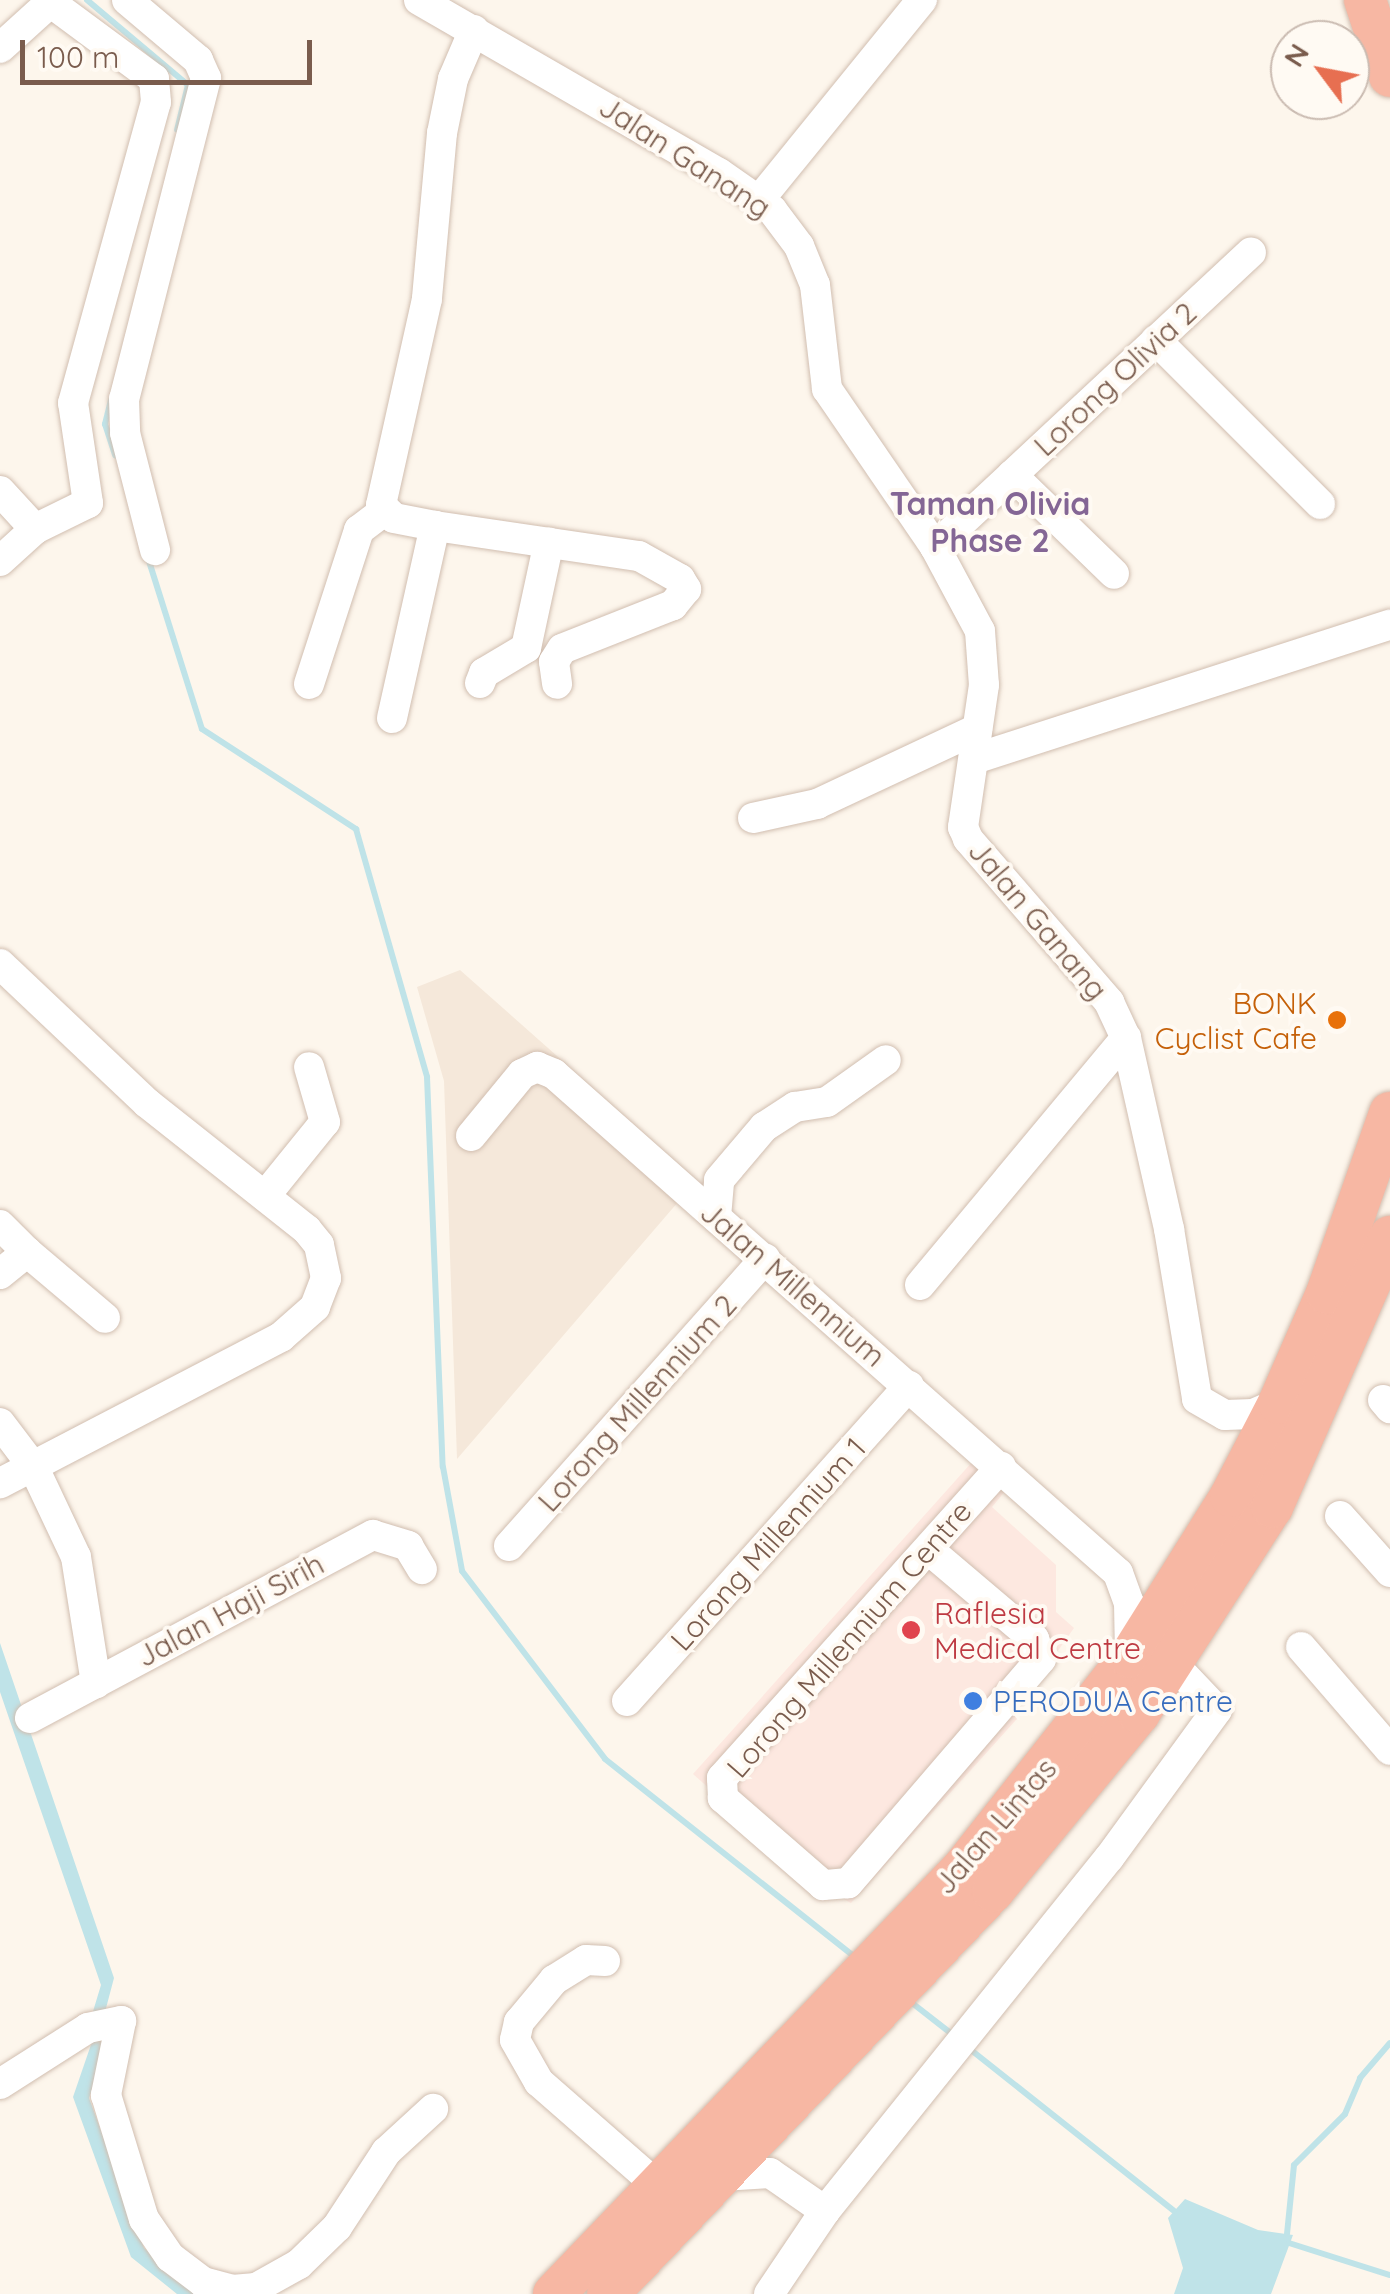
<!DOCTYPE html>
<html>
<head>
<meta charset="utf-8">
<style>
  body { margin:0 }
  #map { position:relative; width:1390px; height:2294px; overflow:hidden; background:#fdf6ec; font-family:Quicksand,sans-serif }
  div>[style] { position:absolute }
  .residential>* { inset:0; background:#f5e8da }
  .commercial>* { inset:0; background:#fde8e0 }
  .water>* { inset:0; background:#bfe3e8 }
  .stream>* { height:6px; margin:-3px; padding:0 3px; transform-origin:3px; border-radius:3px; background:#bfe3e8 }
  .roads { filter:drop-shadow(0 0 2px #d1beb0) drop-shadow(0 0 2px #d1beb0) }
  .minor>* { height:30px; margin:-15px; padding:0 15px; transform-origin:15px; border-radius:15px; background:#fff }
  .highway>* { height:42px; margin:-21px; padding:0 21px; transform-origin:21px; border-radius:21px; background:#f7b7a3 }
  .dots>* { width:28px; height:28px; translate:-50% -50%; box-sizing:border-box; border:5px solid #fffaf3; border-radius:50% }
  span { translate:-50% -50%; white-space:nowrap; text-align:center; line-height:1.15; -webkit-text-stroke:8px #fffaf3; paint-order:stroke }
  .street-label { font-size:30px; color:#7a5c4d }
  .food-label { font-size:30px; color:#c56008 }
  .right { translate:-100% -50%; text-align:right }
  .health-label { font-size:30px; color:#be3a42 }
  .left { translate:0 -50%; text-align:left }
  .shop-label { font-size:30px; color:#366cbe }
  .neighbourhood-label { font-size:32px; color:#846695; font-weight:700 }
  .north { position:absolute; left:1270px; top:20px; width:100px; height:100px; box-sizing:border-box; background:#fffaf3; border:2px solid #cabbb1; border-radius:50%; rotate:302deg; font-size:28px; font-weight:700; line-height:40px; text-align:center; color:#7a5c4d }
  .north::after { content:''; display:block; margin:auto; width:35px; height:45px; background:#e76f51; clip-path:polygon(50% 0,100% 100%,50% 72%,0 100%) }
  .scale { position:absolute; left:20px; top:40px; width:292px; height:45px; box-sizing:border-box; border:5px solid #7a5c4d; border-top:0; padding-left:12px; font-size:30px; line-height:35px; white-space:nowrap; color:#7a5c4d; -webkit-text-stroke:8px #fffaf3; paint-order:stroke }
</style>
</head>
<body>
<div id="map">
  <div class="residential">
    <i style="clip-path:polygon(460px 970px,697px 1180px,457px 1459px,444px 1081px,417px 987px)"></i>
  </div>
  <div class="commercial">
    <i style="clip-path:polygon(973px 1461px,1006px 1490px,992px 1507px,1056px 1565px,1056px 1612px,1074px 1628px,1028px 1693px,1034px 1700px,851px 1903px,817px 1885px,693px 1774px)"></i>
  </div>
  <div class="water">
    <i style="clip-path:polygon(0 1643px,114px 1978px,105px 2012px,111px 2032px,89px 2098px,144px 2248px,200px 2294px,177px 2294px,131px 2257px,73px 2097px,95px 2033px,91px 2018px,101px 1985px,0 1692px)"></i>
    <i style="clip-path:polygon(1185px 2199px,1258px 2230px,1293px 2235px,1271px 2294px,1174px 2294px,1183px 2268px,1168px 2218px)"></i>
  </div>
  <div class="stream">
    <i style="left:87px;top:0;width:132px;rotate:40.1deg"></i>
    <i style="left:188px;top:85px;width:46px;rotate:103.7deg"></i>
    <i style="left:111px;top:400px;width:25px;rotate:104deg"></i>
    <i style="left:105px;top:424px;width:33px;rotate:72deg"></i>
    <i style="left:148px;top:558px;width:179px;rotate:72.5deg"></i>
    <i style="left:202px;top:729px;width:184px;rotate:33deg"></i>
    <i style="left:356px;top:829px;width:258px;rotate:74deg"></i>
    <i style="left:427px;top:1077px;width:390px;rotate:87.7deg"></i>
    <i style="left:443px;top:1467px;width:106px;rotate:79.6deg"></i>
    <i style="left:462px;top:1571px;width:236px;rotate:52.7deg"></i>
    <i style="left:605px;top:1759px;width:319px;rotate:38.4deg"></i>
    <i style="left:907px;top:1999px;width:58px;rotate:38deg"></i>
    <i style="left:966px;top:2046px;width:265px;rotate:38.4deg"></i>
    <i style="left:1287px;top:2234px;width:69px;rotate:-84.2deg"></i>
    <i style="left:1294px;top:2165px;width:72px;rotate:-45deg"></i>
    <i style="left:1345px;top:2114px;width:39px;rotate:-67deg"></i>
    <i style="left:1360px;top:2078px;width:46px;rotate:-49.4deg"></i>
    <i style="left:1289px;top:2243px;width:106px;rotate:17.6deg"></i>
  </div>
  <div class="roads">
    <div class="minor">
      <i style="left:127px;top:0;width:93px;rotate:40.2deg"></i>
      <i style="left:198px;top:60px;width:20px;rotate:66deg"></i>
      <i style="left:206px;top:78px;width:331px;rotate:104.3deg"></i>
      <i style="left:124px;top:399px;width:34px;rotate:88deg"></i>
      <i style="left:125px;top:433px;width:121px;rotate:75.6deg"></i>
      <i style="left:419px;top:0;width:346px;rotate:30deg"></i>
      <i style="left:719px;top:173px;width:65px;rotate:34.9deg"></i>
      <i style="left:772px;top:210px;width:45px;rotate:53.1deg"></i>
      <i style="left:799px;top:246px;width:42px;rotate:67.7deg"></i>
      <i style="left:815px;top:285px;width:105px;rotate:83.4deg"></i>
      <i style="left:827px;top:389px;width:191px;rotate:55.6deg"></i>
      <i style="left:935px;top:547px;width:95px;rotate:61.8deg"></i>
      <i style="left:980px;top:631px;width:54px;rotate:85.8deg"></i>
      <i style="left:984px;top:685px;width:144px;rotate:98.4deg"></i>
      <i style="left:963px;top:827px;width:13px;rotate:67deg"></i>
      <i style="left:968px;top:839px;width:216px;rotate:49.1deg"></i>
      <i style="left:1109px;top:1002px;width:40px;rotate:65deg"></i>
      <i style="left:1126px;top:1038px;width:196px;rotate:77.3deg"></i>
      <i style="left:1169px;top:1229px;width:172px;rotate:80.6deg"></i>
      <i style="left:1197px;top:1399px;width:32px;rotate:30deg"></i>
      <i style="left:1225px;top:1415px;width:28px;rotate:-2deg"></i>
      <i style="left:1253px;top:1414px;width:28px;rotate:-23deg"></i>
      <i style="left:474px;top:30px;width:53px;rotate:113.2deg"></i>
      <i style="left:453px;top:79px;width:55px;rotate:101.5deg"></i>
      <i style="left:442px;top:133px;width:167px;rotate:95.2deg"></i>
      <i style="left:427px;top:299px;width:211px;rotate:102.6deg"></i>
      <i style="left:381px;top:505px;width:18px;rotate:45deg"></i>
      <i style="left:394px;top:518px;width:42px;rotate:11deg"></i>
      <i style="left:435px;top:526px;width:206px;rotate:8.4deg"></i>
      <i style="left:639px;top:556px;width:47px;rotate:29.3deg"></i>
      <i style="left:680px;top:579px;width:12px;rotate:59deg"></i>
      <i style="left:686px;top:589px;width:21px;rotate:129deg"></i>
      <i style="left:673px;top:605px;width:119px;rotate:158.4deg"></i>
      <i style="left:562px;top:649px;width:15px;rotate:122deg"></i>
      <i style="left:554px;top:662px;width:22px;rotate:82deg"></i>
      <i style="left:0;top:48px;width:72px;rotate:-42.2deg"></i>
      <i style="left:760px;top:199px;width:257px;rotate:-50.9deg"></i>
      <i style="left:1156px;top:340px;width:232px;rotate:45deg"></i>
      <i style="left:1012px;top:475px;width:142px;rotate:44.1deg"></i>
      <i style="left:0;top:491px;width:52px;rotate:47.4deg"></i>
      <i style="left:935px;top:547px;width:432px;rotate:-43deg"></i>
      <i style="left:0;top:561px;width:47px;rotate:-42.4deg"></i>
      <i style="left:35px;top:529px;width:59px;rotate:-26.1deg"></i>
      <i style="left:88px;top:503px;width:101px;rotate:-98.5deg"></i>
      <i style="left:73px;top:403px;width:312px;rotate:-74.6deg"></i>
      <i style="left:156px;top:102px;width:23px;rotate:-95deg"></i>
      <i style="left:154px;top:79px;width:129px;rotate:-143.5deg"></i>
      <i style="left:480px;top:683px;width:11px;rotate:-68deg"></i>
      <i style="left:484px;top:673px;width:49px;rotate:-30.8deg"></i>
      <i style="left:526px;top:648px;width:108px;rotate:-77.8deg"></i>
      <i style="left:309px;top:684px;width:162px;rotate:-72deg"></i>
      <i style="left:359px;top:530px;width:31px;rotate:-37deg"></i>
      <i style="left:392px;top:718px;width:197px;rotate:-77.4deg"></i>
      <i style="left:974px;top:759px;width:437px;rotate:-17.9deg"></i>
      <i style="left:753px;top:818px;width:66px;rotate:-12.3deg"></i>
      <i style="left:817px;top:804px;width:177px;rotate:-25.1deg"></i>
      <i style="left:0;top:964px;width:202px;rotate:43.4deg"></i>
      <i style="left:147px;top:1103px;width:204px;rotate:38.4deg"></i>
      <i style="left:307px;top:1230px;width:19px;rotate:51deg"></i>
      <i style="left:319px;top:1245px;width:34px;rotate:78deg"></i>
      <i style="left:326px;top:1278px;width:31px;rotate:111deg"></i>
      <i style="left:315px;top:1307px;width:45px;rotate:138.6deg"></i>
      <i style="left:281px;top:1337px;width:317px;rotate:152.5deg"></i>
      <i style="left:471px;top:1136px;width:80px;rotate:-50.6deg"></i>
      <i style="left:522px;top:1074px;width:17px;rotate:-25deg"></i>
      <i style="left:537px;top:1067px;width:18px;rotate:22deg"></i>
      <i style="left:554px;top:1074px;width:753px;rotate:41.5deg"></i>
      <i style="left:1118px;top:1573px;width:32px;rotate:70deg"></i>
      <i style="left:1129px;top:1603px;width:51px;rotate:88.9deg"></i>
      <i style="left:265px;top:1196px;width:95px;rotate:-51deg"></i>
      <i style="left:325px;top:1122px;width:57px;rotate:-106.2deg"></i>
      <i style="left:716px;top:1217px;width:37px;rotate:-85deg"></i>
      <i style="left:719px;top:1180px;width:70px;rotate:-49.7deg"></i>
      <i style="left:764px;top:1127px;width:37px;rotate:-33deg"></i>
      <i style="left:795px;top:1107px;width:32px;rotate:-9deg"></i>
      <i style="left:827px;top:1102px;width:72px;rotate:-35.4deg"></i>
      <i style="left:0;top:1225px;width:38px;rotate:45deg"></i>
      <i style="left:0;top:1274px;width:35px;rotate:-39deg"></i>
      <i style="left:27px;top:1252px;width:102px;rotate:40.2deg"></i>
      <i style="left:920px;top:1285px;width:322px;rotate:-50.2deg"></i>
      <i style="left:1383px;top:1400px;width:11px;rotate:49deg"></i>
      <i style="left:0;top:1423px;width:56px;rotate:52.9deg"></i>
      <i style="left:34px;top:1468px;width:98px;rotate:64.7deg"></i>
      <i style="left:76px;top:1557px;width:128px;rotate:81deg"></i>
      <i style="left:1340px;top:1516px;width:75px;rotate:48.2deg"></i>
      <i style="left:509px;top:1546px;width:385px;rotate:-48.3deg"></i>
      <i style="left:929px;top:1550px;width:138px;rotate:40.3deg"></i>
      <i style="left:1034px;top:1639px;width:21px;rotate:71deg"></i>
      <i style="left:1041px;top:1659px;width:296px;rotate:130.7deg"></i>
      <i style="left:848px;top:1883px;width:25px;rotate:175deg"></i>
      <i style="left:823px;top:1885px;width:133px;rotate:-139deg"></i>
      <i style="left:723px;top:1798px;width:20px;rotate:-93deg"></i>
      <i style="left:722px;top:1778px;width:418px;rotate:-48.1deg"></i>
      <i style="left:1301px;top:1647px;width:136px;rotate:49.2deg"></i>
      <i style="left:627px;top:1701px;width:423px;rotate:-48.2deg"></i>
      <i style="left:30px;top:1718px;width:389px;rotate:-28.1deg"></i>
      <i style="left:373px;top:1535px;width:37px;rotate:17deg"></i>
      <i style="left:408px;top:1546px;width:27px;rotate:59deg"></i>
      <i style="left:605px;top:1961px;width:19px;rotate:-177deg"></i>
      <i style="left:586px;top:1960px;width:38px;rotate:148deg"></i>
      <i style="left:554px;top:1980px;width:55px;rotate:129.8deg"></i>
      <i style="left:519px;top:2022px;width:18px;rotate:103deg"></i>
      <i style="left:515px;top:2040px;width:48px;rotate:60.3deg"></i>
      <i style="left:539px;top:2082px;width:158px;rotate:41.2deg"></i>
      <i style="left:0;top:2084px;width:104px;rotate:-32.5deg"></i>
      <i style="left:88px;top:2028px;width:34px;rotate:-12deg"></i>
      <i style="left:121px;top:2021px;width:76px;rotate:101.5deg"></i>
      <i style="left:106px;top:2095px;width:130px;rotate:73deg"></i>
      <i style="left:144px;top:2219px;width:46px;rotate:55.6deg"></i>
      <i style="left:170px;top:2257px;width:41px;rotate:37.1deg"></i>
      <i style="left:203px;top:2282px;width:30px;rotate:15deg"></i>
      <i style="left:232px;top:2290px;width:24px;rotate:-5deg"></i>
      <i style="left:256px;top:2288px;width:49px;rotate:-29.2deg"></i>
      <i style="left:299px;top:2264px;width:53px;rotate:-44.2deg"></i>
      <i style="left:337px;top:2227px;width:90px;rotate:-56.8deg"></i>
      <i style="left:386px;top:2152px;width:64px;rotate:-42.5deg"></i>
      <i style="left:722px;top:2176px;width:48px;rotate:-3.6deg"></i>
      <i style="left:770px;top:2173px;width:67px;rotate:34.6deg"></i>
      <i style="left:825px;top:2211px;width:100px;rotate:124deg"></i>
      <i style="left:825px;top:2211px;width:453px;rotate:-51.2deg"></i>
      <i style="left:1109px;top:1858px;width:183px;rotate:-53.9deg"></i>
      <i style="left:1217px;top:1710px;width:62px;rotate:-133.7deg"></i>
    </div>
    <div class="highway">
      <i style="left:1365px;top:0;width:80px;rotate:71.8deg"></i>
      <i style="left:554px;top:2294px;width:592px;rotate:-46.16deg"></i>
      <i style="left:964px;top:1867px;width:268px;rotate:-51.7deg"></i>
      <i style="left:1130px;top:1657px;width:190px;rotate:-57.9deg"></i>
      <i style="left:1231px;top:1496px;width:105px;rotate:-62.7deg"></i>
      <i style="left:1279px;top:1403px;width:120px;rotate:-66.4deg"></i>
      <i style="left:1327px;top:1293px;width:191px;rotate:-70.7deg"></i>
      <i style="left:608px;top:2294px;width:557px;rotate:-46.31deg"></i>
      <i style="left:993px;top:1891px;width:230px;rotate:-50.6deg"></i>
      <i style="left:1139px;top:1713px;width:245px;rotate:-57.2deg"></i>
      <i style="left:1272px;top:1507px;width:295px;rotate:-66.4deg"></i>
    </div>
  </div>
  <div class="dots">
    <i style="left:1337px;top:1020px;background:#e8710a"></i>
    <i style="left:911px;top:1630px;background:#e0444e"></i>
    <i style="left:973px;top:1701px;background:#3f7fe0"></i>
  </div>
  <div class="street-label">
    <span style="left:685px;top:157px;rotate:33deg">Jalan Ganang</span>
    <span style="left:1115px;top:379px;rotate:-43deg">Lorong Olivia 2</span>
    <span style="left:1038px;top:920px;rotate:50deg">Jalan Ganang</span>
    <span style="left:793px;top:1284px;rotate:41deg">Jalan Millennium</span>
    <span style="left:637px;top:1403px;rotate:-48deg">Lorong Millennium 2</span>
    <span style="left:768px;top:1544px;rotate:-48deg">Lorong Millennium 1</span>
    <span style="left:230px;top:1610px;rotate:-28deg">Jalan Haji Sirih</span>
    <span style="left:849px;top:1639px;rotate:-49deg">Lorong Millennium Centre</span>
    <span style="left:995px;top:1826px;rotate:-49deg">Jalan Lintas</span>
  </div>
  <div class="food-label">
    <span class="right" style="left:1317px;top:1020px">BONK<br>Cyclist Cafe</span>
  </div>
  <div class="health-label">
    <span class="left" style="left:934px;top:1630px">Raflesia<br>Medical Centre</span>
  </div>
  <div class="shop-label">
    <span class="left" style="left:993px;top:1701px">PERODUA Centre</span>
  </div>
  <div class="neighbourhood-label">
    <span style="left:990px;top:522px">Taman Olivia<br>Phase 2</span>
  </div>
  <div class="north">N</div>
  <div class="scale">100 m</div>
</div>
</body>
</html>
